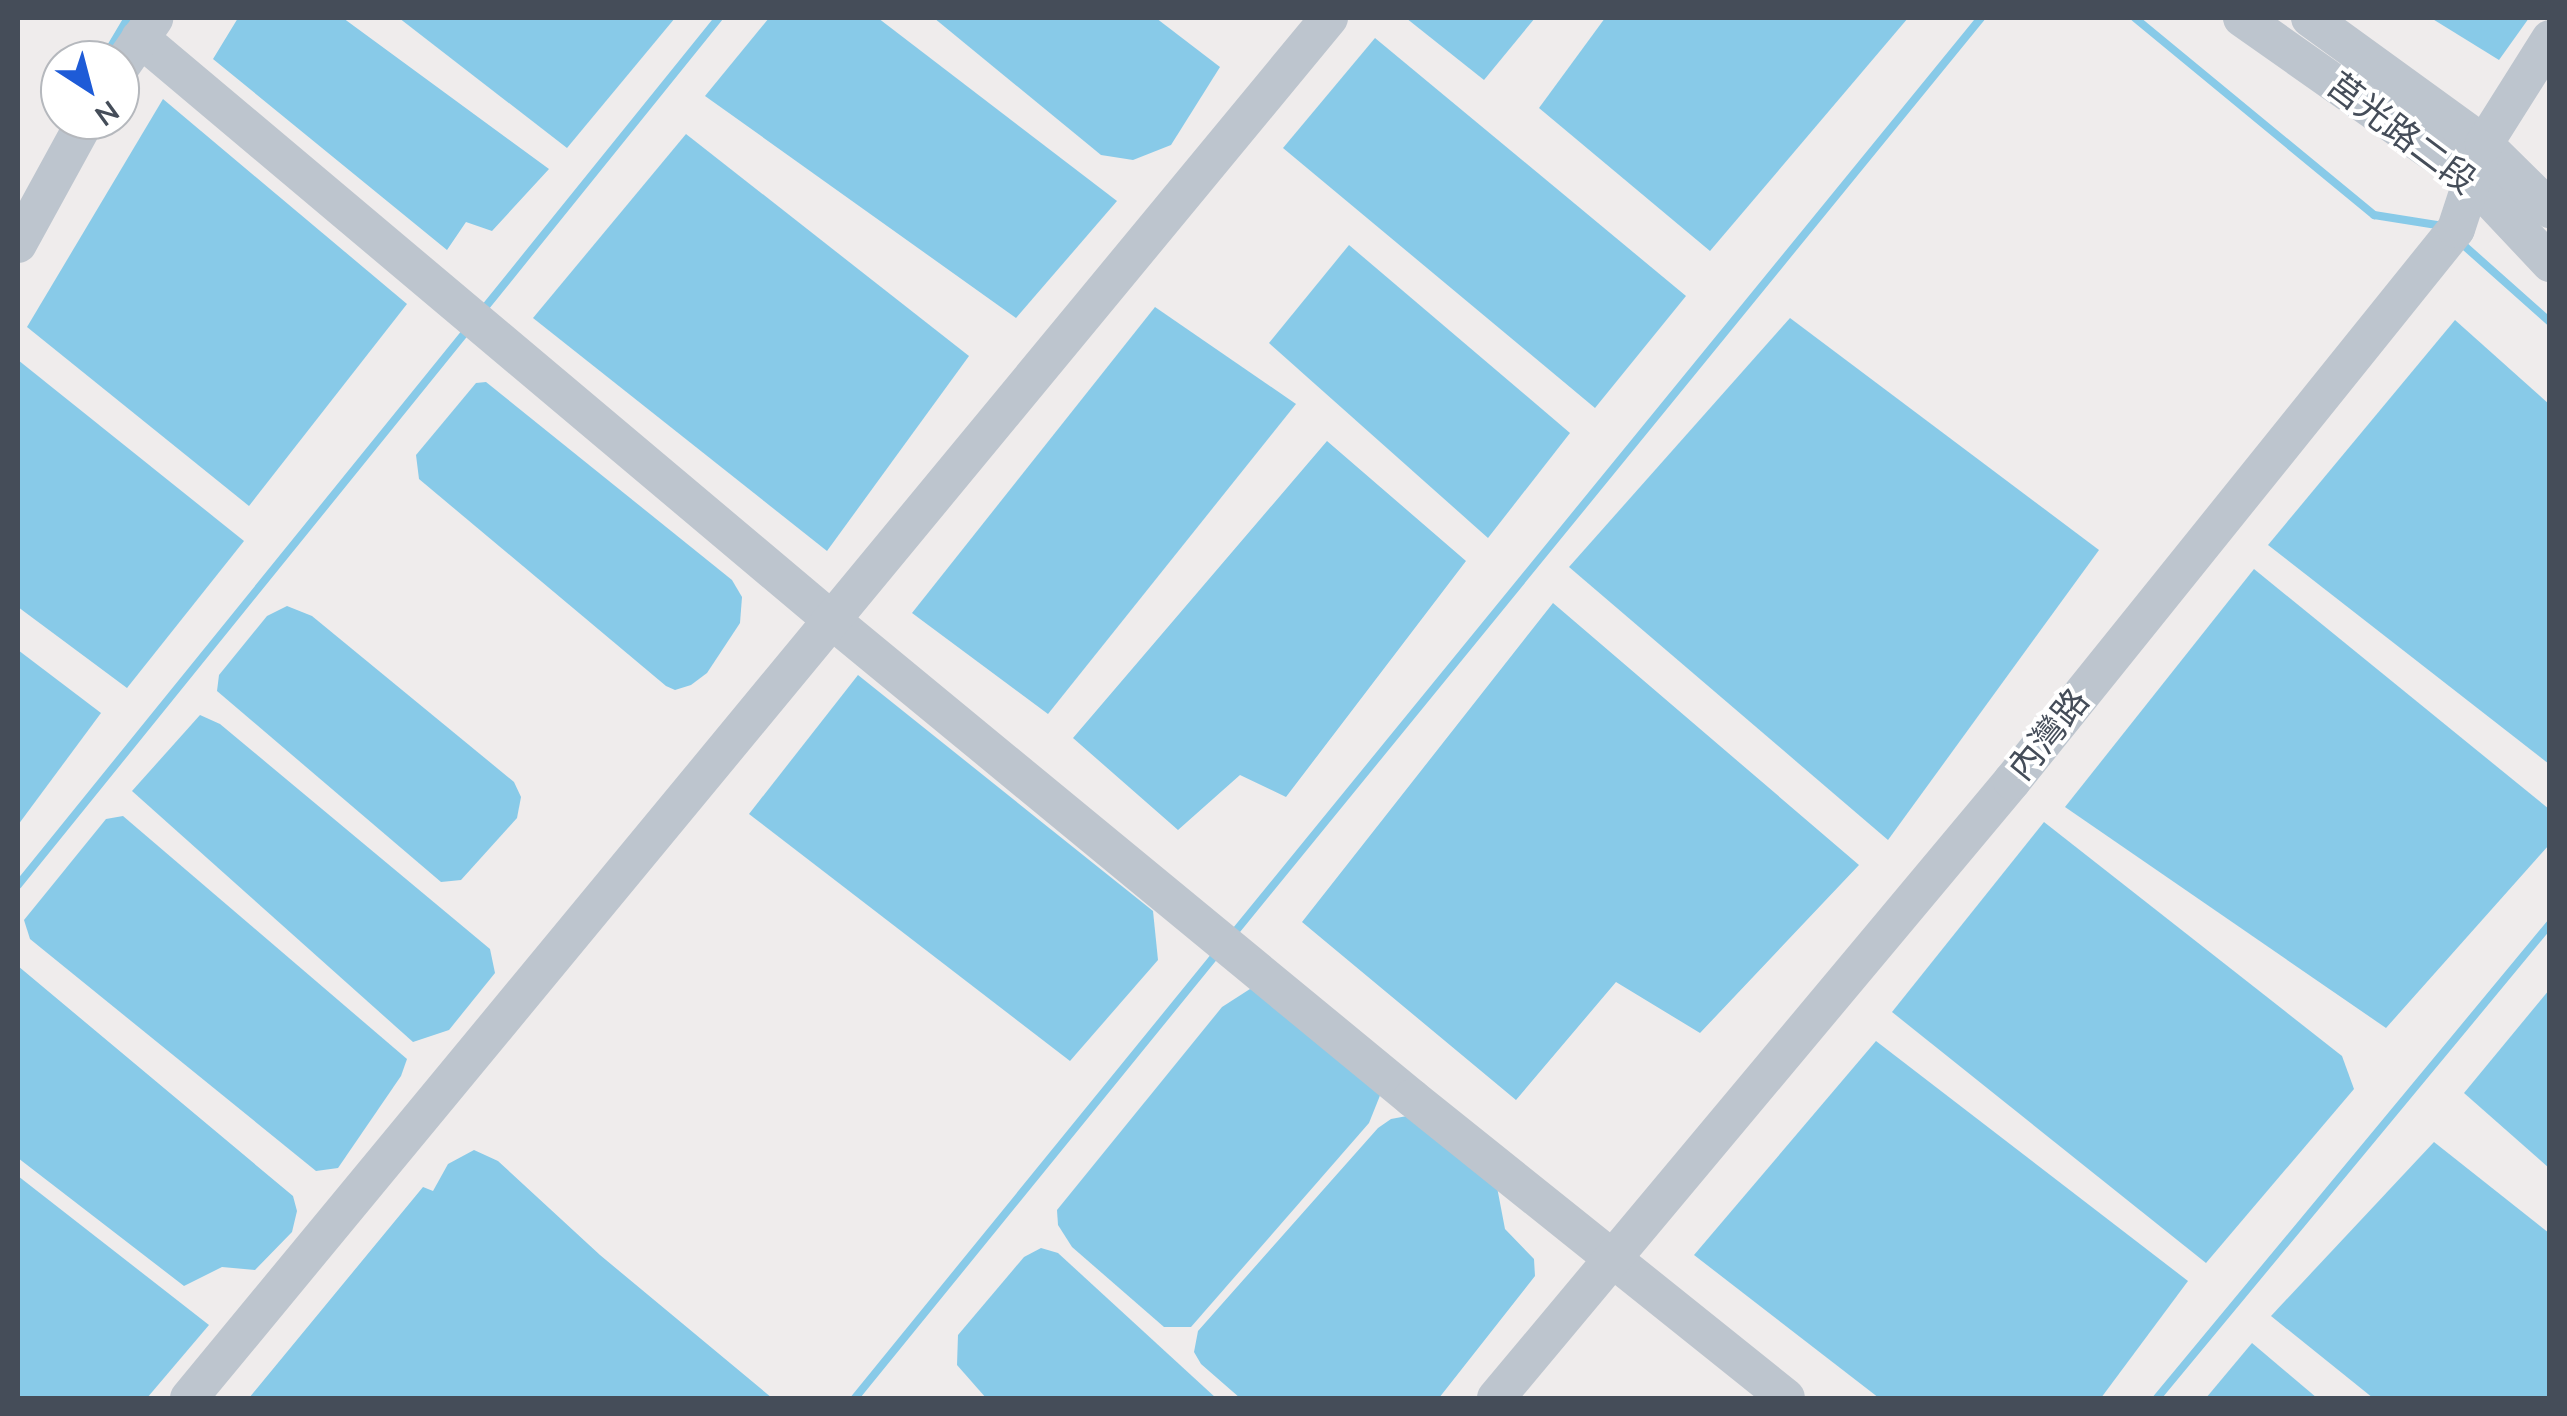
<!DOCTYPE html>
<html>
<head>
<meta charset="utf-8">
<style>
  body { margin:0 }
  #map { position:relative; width:2567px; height:1416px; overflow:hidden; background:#efecec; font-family:"Nunito Sans","Noto Sans TC",sans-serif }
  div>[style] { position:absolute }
  .water>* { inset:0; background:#88cae8 }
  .stream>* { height:8px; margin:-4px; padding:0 4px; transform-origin:4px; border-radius:4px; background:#88cae8 }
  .minor>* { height:38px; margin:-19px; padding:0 19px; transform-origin:19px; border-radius:19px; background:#bdc5ce }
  span { translate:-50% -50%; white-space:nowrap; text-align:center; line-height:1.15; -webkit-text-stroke:8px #fff; paint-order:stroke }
  .street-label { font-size:35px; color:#454d59 }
  .frame { position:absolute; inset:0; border:20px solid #454d59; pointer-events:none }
  .north { position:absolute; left:40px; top:40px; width:100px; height:100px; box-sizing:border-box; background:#fff; border:2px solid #b5b8bd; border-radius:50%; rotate:144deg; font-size:28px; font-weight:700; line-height:40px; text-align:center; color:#454d59 }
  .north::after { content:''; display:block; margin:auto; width:35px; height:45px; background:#1e5bd7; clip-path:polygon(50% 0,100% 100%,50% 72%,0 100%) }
</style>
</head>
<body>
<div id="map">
  <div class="water">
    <i style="clip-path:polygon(238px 18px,343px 18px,549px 169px,492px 231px,466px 222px,447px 250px,213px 59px)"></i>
    <i style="clip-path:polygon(399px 18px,675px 18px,567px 148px)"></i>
    <i style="clip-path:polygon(769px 18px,878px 18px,1117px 201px,1016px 318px,705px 96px)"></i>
    <i style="clip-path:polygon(934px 18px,1156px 18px,1220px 67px,1171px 145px,1133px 160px,1101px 155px)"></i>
    <i style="clip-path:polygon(1406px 18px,1535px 18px,1484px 80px)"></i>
    <i style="clip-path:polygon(1605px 18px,1908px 18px,1710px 251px,1539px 108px)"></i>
    <i style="clip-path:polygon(2431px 18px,2529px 18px,2499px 60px)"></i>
    <i style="clip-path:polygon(1375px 38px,1686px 296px,1595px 408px,1283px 148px)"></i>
    <i style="clip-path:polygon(163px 99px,407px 304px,249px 506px,27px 327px)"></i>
    <i style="clip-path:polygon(686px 134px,969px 356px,827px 551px,533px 318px)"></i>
    <i style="clip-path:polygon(1349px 245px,1570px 433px,1488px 538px,1269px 343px)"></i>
    <i style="clip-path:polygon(1155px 307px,1296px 404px,1048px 714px,912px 613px)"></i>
    <i style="clip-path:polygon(1790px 318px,2099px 550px,1888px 840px,1569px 567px)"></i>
    <i style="clip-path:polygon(2455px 320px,2549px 404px,2549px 764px,2268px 545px)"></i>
    <i style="clip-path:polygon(18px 360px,244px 541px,127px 688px,18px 607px)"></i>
    <i style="clip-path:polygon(486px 382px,732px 580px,742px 597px,740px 623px,707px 673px,691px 685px,675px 690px,666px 686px,419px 479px,416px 455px,476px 383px)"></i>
    <i style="clip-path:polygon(1327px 441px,1466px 561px,1286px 797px,1240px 775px,1178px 830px,1073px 738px)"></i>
    <i style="clip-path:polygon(2254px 569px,2549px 809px,2549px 845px,2386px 1028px,2065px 807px)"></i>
    <i style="clip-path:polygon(1553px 603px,1859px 865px,1700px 1033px,1616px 982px,1516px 1100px,1302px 922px)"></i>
    <i style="clip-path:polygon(287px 606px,312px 616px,514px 782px,521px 797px,517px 818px,461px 880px,441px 882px,217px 691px,219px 675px,267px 616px)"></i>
    <i style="clip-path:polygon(18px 650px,101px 713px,18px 825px)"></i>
    <i style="clip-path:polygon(858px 675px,1153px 911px,1158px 960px,1070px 1061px,749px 814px)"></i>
    <i style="clip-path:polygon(200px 715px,220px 724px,490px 949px,495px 973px,449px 1030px,413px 1042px,132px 791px)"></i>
    <i style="clip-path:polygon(123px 816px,407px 1059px,401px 1076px,338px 1168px,316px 1171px,30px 939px,24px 920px,106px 819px)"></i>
    <i style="clip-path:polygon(2044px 822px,2342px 1056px,2354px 1089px,2206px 1263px,1892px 1012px)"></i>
    <i style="clip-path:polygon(18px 966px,293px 1196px,297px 1211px,292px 1232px,255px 1270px,222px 1267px,184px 1286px,18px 1158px)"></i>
    <i style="clip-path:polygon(1250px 989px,1260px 991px,1381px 1093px,1369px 1123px,1191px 1327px,1164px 1327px,1072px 1247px,1058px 1225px,1057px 1210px,1222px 1007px)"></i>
    <i style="clip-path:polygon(2549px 990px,2549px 1168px,2464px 1093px)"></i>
    <i style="clip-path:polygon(1876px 1041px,2188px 1281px,2101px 1398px,1879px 1398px,1694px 1255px)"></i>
    <i style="clip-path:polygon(1407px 1116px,1497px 1187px,1505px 1229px,1534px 1259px,1535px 1276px,1439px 1398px,1240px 1398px,1201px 1364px,1194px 1352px,1198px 1331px,1378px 1128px,1391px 1119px)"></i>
    <i style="clip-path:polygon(2434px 1142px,2549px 1233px,2549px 1398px,2373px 1398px,2271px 1316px)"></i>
    <i style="clip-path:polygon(474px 1150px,498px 1161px,600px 1255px,772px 1398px,249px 1398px,423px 1187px,433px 1191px,448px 1164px)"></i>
    <i style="clip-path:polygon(18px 1176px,209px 1325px,147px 1398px,18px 1398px)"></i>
    <i style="clip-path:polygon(1041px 1248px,1058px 1253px,1216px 1398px,986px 1398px,957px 1365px,958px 1335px,1024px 1257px)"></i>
    <i style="clip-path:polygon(2252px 1343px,2317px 1398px,2206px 1398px)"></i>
  </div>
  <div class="stream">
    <i style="left:2135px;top:18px;width:310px;rotate:39.5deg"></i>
    <i style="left:2374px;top:215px;width:70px;rotate:9.1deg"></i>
    <i style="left:103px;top:60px;width:49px;rotate:-59.2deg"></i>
    <i style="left:2460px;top:242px;width:120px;rotate:41.6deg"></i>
    <i style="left:483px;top:310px;width:375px;rotate:-51.1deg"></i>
    <i style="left:18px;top:885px;width:715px;rotate:-51.01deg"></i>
    <i style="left:1230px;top:938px;width:1188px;rotate:-50.78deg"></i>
    <i style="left:855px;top:1398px;width:575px;rotate:-50.86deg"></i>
    <i style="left:2157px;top:1398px;width:616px;rotate:-50.34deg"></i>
  </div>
  <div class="minor">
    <i style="left:2242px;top:18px;width:279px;rotate:35.1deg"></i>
    <i style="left:2470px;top:178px;width:117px;rotate:46.7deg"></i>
    <i style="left:2310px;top:18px;width:215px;rotate:35.9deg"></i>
    <i style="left:2484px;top:144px;width:93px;rotate:44.6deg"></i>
    <i style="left:140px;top:38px;width:907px;rotate:40.08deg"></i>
    <i style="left:834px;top:622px;width:749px;rotate:39.47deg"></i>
    <i style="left:1412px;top:1098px;width:479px;rotate:38.7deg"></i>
    <i style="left:120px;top:68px;width:60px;rotate:-55.2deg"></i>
    <i style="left:18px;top:244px;width:141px;rotate:-61.3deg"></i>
    <i style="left:189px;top:1398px;width:1790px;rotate:-50.44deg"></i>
    <i style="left:1496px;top:1398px;width:804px;rotate:-50.09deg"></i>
    <i style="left:2012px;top:781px;width:708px;rotate:-51.19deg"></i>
    <i style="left:2456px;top:229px;width:89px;rotate:-71.8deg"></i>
    <i style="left:2484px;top:144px;width:124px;rotate:-57.8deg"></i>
  </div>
  <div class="street-label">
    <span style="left:2401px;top:134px;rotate:37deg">莒光路二段</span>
    <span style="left:2049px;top:735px;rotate:-51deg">內灣路</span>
  </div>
  <div class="frame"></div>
  <div class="north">N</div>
</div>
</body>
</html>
